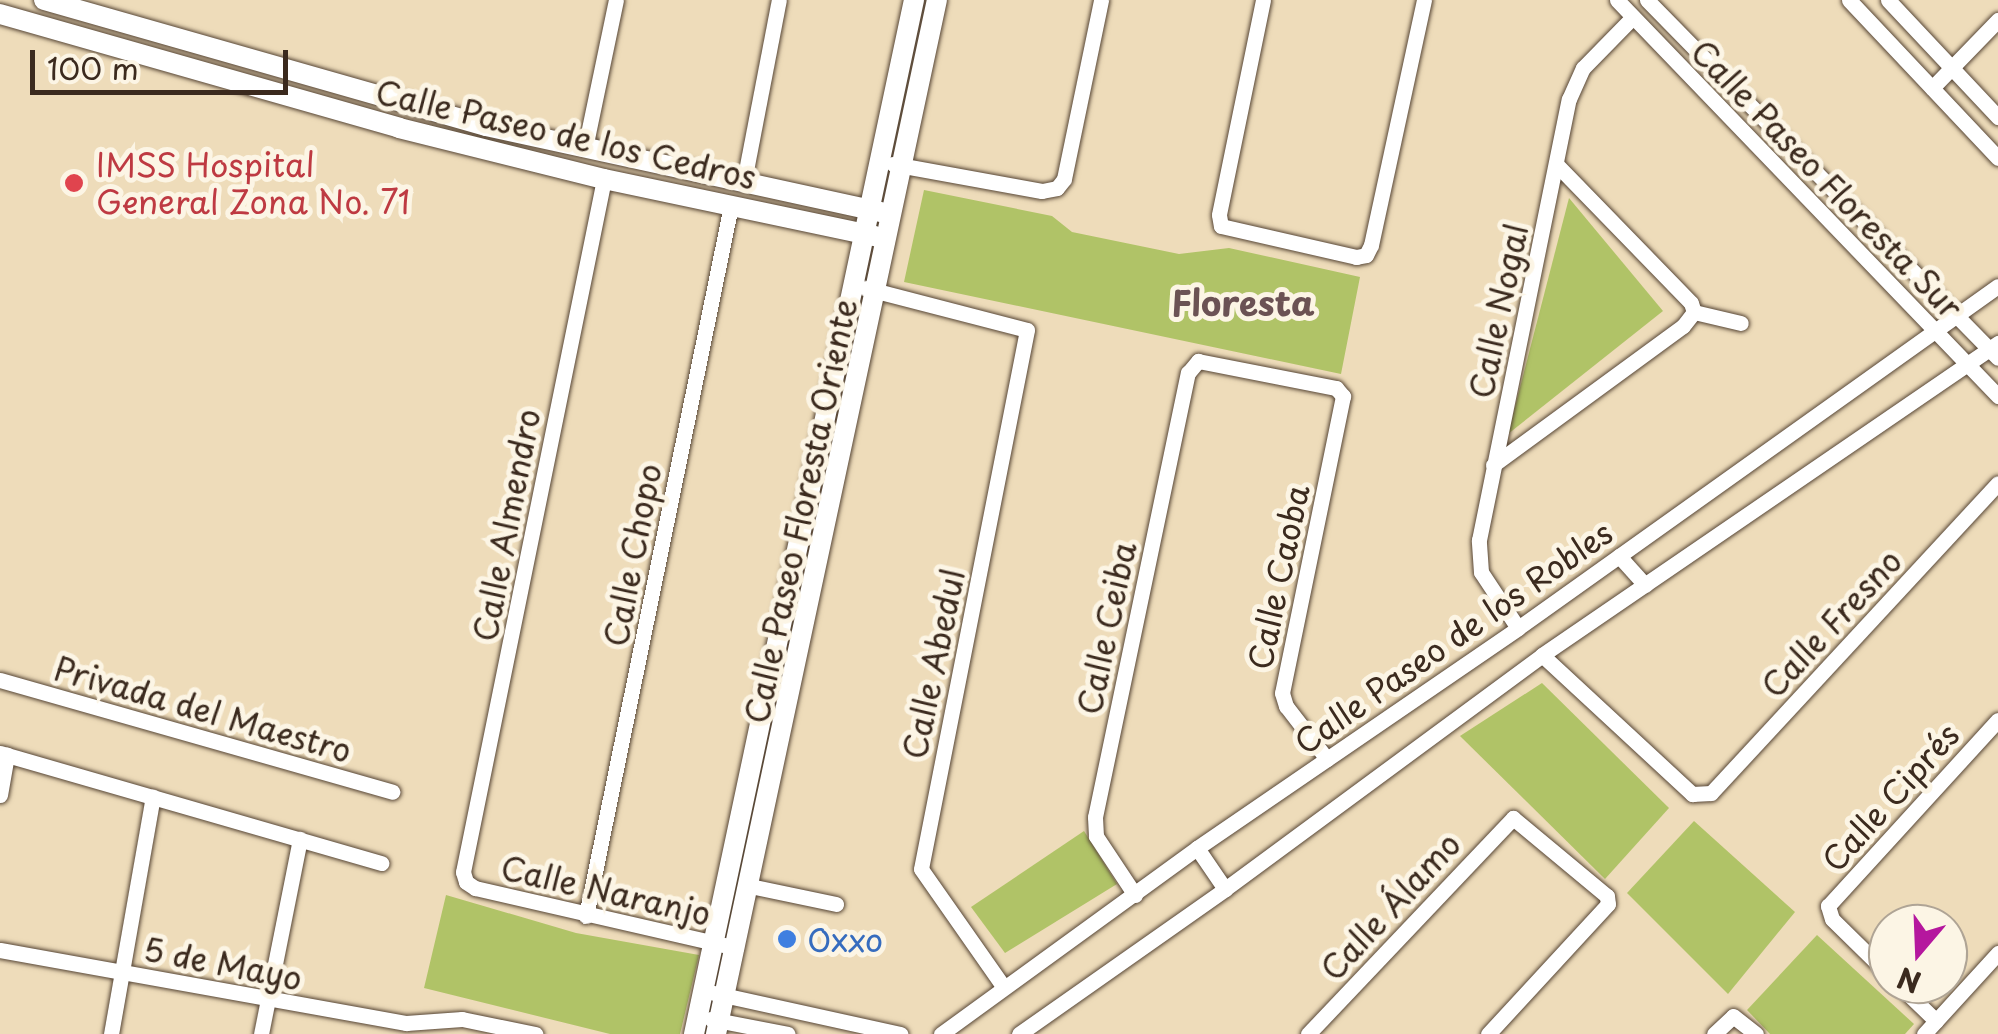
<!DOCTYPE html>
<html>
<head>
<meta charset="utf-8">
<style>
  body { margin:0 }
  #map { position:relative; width:1998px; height:1034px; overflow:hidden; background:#eedcba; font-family:"Playpen Sans",sans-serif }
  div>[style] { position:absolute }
  .green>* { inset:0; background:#b0c367 }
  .roads { filter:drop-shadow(0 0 2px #564535) drop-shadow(0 0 2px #564535) }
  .minor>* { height:15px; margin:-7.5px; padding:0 7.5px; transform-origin:7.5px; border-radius:7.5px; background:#fff }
  .secondary>* { height:20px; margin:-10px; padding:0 10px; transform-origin:10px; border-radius:10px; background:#fff }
  .dots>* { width:28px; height:28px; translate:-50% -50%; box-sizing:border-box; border:5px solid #fcf5e5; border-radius:50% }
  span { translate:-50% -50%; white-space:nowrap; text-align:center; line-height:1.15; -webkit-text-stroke:10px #fcf5e5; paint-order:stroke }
  .street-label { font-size:32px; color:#3b2a1e }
  .health-label { font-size:32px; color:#be3a42 }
  .left { translate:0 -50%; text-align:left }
  .shop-label { font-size:32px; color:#366cbe }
  .neighbourhood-label { font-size:35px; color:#6b5254; font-weight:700 }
  .north { position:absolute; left:1868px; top:904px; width:100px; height:100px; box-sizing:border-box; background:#fcf5e5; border:2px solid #afa495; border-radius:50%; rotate:199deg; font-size:28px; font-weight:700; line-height:40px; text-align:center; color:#3b2a1e }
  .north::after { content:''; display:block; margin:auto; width:35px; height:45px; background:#b5179e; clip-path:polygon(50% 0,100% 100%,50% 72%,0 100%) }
  .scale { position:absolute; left:30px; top:50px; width:258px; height:45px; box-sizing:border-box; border:5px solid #3b2a1e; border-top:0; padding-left:12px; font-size:30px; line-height:35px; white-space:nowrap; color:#3b2a1e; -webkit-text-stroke:8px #fcf5e5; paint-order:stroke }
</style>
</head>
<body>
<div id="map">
  <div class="green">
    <i style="clip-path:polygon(924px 190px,1052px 216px,1072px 232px,1179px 254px,1229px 248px,1360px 277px,1341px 374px,904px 282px)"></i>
    <i style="clip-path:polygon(1569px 198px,1663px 311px,1508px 434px)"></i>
    <i style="clip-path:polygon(1542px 683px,1669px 808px,1605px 879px,1460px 736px)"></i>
    <i style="clip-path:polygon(1694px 821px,1795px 912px,1728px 994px,1627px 893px)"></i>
    <i style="clip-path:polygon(1084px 831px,1117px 884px,1005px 953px,971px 907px)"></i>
    <i style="clip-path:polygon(446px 895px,576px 933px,699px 955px,680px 1034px,610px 1034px,424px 988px)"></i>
    <i style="clip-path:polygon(1817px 935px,1914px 1024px,1905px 1034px,1770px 1034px,1747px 1010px)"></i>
  </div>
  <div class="roads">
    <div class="minor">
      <i style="left:1263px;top:0;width:219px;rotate:101.6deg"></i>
      <i style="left:1219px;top:215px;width:11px;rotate:80deg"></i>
      <i style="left:1221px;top:226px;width:139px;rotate:12.9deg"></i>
      <i style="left:1356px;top:257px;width:10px;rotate:-11deg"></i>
      <i style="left:1366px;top:255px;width:11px;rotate:-63deg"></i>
      <i style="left:1371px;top:245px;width:251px;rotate:-77.8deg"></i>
      <i style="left:1617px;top:0;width:550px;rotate:46.11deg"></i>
      <i style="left:1647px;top:0;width:501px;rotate:45.57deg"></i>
      <i style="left:1849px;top:0;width:217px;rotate:46.7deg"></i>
      <i style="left:1888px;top:0;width:161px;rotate:46.8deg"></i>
      <i style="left:1932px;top:88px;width:95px;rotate:-45.9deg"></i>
      <i style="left:585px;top:148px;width:151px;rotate:-78.2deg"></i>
      <i style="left:893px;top:164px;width:151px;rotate:10.3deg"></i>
      <i style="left:1042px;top:191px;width:15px;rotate:-11deg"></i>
      <i style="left:1057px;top:188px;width:11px;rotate:-52deg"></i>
      <i style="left:1064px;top:179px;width:183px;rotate:-78.3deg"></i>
      <i style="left:1557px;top:165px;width:192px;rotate:45.8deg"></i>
      <i style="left:1691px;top:303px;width:9px;rotate:72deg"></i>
      <i style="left:604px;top:179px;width:707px;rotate:101.5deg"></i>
      <i style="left:463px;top:872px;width:10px;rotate:73deg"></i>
      <i style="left:466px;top:882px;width:11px;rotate:34deg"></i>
      <i style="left:475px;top:888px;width:268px;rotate:12.9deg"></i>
      <i style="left:744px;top:181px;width:184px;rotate:-79.1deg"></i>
      <i style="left:865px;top:288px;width:167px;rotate:14.5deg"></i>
      <i style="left:1027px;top:330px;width:549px;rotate:101.13deg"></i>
      <i style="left:921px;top:869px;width:143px;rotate:55deg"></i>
      <i style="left:1694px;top:312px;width:48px;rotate:13.2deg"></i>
      <i style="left:1493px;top:465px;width:235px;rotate:-36.2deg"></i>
      <i style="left:1683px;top:326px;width:18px;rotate:-52deg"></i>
      <i style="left:1619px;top:556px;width:39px;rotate:48deg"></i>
      <i style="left:1518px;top:628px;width:67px;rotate:-123.5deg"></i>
      <i style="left:1481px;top:572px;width:32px;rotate:-94deg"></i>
      <i style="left:1479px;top:540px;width:450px;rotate:-78.5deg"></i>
      <i style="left:1569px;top:99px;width:34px;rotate:-66deg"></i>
      <i style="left:1583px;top:68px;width:71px;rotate:-45.6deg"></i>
      <i style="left:1542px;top:655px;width:205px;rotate:42.8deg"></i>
      <i style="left:1692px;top:794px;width:19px;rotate:-3deg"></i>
      <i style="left:1711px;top:793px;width:422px;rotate:-47.2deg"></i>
      <i style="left:0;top:680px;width:408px;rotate:15.9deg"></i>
      <i style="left:0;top:753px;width:397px;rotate:16.1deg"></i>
      <i style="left:0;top:795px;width:41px;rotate:-80.1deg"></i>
      <i style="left:1197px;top:848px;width:50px;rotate:55.7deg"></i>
      <i style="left:750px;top:886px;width:88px;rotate:11.8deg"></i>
      <i style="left:1135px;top:895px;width:71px;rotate:-123.5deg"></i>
      <i style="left:1096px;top:836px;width:19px;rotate:-93deg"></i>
      <i style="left:1095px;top:817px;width:454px;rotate:-78.2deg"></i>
      <i style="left:1188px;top:373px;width:16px;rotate:-50deg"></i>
      <i style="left:1198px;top:361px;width:141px;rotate:11.1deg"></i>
      <i style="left:1336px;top:388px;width:11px;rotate:49deg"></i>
      <i style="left:1343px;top:396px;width:303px;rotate:101.6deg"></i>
      <i style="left:1282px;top:693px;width:14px;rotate:73deg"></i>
      <i style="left:1286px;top:706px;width:67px;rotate:52.3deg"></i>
      <i style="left:586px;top:916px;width:726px;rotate:-78.47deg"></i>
      <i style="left:0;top:950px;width:413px;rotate:10.2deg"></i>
      <i style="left:406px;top:1023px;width:56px;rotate:-4.1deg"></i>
      <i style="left:462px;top:1019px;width:75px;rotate:11.6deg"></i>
      <i style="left:1888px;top:974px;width:78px;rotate:-135.5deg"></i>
      <i style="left:1832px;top:919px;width:14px;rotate:-107deg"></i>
      <i style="left:1828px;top:906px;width:252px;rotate:-47.6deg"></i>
      <i style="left:1898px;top:984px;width:53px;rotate:44.2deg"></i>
      <i style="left:714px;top:993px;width:191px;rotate:12.4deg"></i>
      <i style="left:711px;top:1019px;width:78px;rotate:11deg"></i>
      <i style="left:111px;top:1034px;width:241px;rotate:-80deg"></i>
      <i style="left:261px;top:1034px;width:199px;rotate:-78.7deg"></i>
      <i style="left:941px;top:1034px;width:316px;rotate:-36deg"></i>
      <i style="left:1197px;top:848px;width:389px;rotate:-34.4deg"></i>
      <i style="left:1518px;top:628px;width:589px;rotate:-35.47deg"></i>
      <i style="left:1019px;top:1034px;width:252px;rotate:-35.1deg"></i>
      <i style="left:1225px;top:889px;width:394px;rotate:-36.4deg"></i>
      <i style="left:1542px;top:655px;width:553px;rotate:-34.38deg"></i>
      <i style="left:1308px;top:1034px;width:298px;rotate:-46.5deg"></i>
      <i style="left:1513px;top:818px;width:122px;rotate:39.7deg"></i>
      <i style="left:1607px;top:896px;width:8px;rotate:83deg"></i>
      <i style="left:1608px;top:904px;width:177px;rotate:132.7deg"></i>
      <i style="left:1714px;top:1034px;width:26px;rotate:-43deg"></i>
      <i style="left:1733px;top:1016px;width:29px;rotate:38deg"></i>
      <i style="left:1924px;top:1034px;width:110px;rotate:-47.6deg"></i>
    </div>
    <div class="secondary">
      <i style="left:44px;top:0;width:460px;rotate:15.9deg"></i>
      <i style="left:486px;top:126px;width:405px;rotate:12.3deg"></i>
      <i style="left:0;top:14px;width:415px;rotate:15.9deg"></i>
      <i style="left:399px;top:128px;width:211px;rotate:14deg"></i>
      <i style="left:604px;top:179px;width:277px;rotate:11.9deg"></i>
      <i style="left:694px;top:1034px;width:1057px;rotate:-77.99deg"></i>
      <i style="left:716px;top:1034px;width:1057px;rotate:-77.94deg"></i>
    </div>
  </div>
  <div class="dots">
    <i style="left:74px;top:183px;background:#e0444e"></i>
    <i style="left:787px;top:939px;background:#3f7fe0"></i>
  </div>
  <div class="street-label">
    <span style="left:566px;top:134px;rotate:13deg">Calle Paseo de los Cedros</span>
    <span style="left:1827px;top:179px;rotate:46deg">Calle Paseo Floresta Sur</span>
    <span style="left:1498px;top:311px;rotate:-78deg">Calle Nogal</span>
    <span style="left:800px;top:511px;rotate:-78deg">Calle Paseo Floresta Oriente</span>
    <span style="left:506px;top:525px;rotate:-79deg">Calle Almendro</span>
    <span style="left:632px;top:555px;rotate:-79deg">Calle Chopo</span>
    <span style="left:1278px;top:577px;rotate:-78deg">Calle Caoba</span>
    <span style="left:1831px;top:623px;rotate:-47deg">Calle Fresno</span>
    <span style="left:1106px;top:628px;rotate:-78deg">Calle Ceiba</span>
    <span style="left:1453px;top:637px;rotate:-35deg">Calle Paseo de los Robles</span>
    <span style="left:933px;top:664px;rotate:-78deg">Calle Abedul</span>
    <span style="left:203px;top:709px;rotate:16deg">Privada del Maestro</span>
    <span style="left:1890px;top:797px;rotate:-48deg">Calle Ciprés</span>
    <span style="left:606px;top:890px;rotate:13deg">Calle Naranjo</span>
    <span style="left:1390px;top:906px;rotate:-47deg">Calle Álamo</span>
    <span style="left:223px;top:963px;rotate:11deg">5 de Mayo</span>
  </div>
  <div class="health-label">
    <span class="left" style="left:96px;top:183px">IMSS Hospital<br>General Zona No. 71</span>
  </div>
  <div class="shop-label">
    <span class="left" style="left:807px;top:939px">Oxxo</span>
  </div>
  <div class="neighbourhood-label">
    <span style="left:1243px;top:302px">Floresta</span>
  </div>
  <div class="north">N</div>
  <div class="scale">100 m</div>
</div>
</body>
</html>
